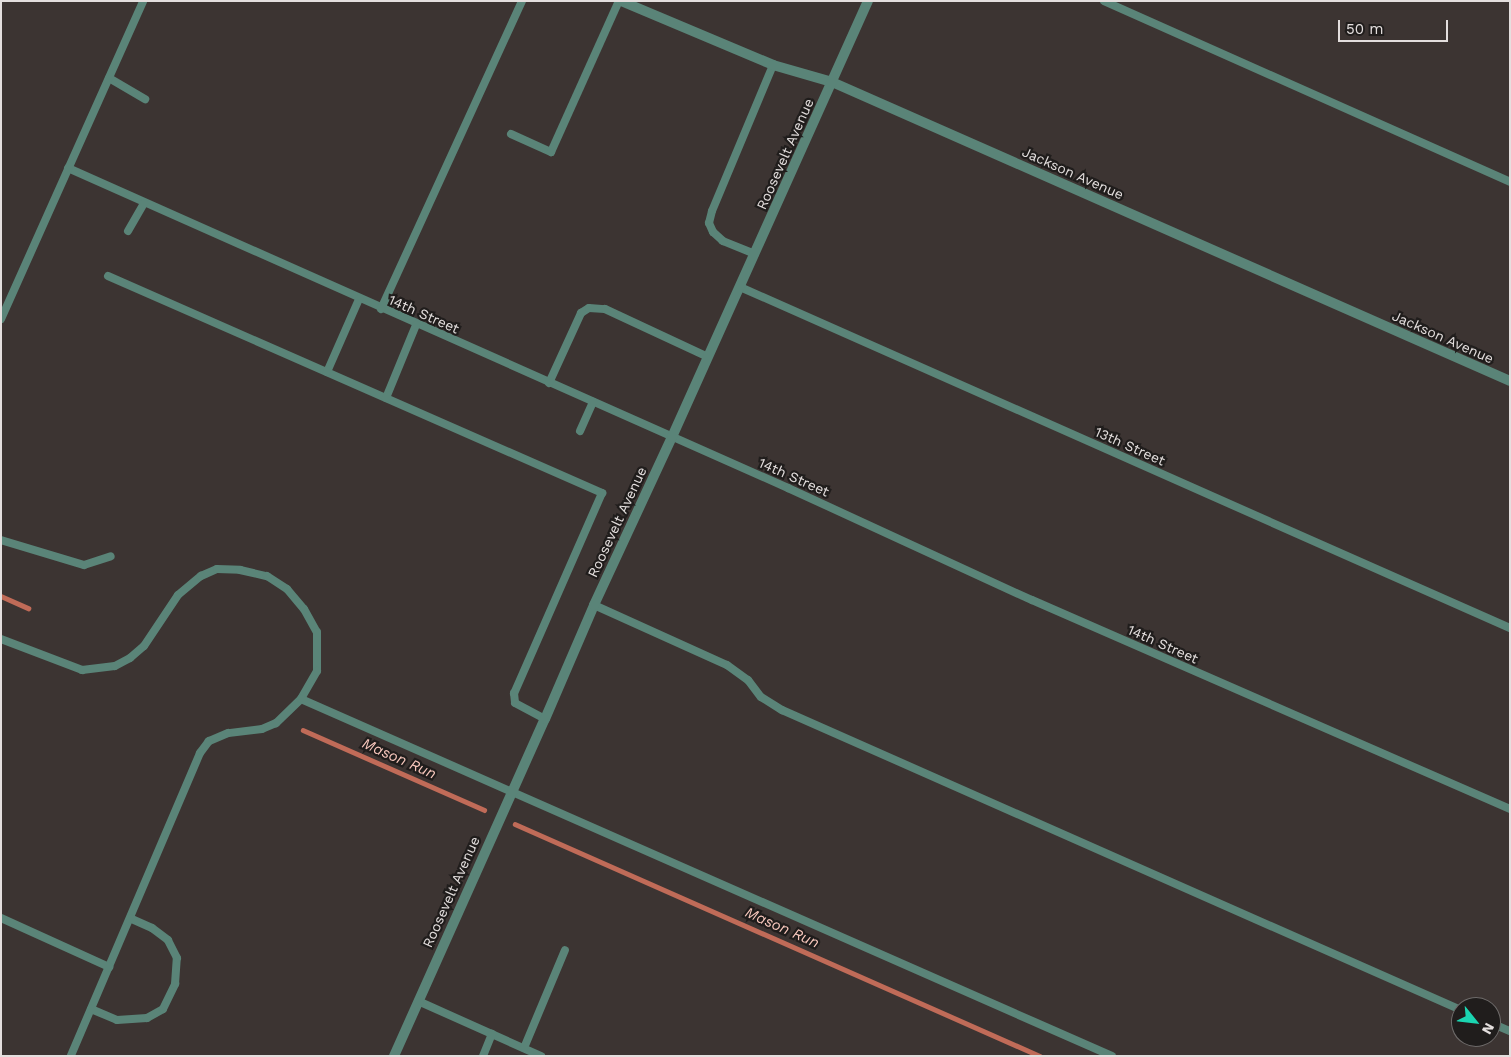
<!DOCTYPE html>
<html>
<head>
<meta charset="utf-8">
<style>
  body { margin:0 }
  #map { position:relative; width:1511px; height:1057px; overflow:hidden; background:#3c3432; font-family:"Work Sans",sans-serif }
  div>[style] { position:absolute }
  .stream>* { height:4.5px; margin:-2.25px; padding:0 2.25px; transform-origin:2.25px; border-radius:2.25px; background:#c06b58 }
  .service>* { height:8px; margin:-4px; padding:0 4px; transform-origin:4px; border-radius:4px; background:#5a8478 }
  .minor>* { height:10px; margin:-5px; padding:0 5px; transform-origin:5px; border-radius:5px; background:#5a8478 }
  span { translate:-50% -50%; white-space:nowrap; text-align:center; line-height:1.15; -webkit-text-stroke:4.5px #201d1c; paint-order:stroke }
  .street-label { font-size:14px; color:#e4dfde }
  .water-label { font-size:15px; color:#f8c8bd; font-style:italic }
  .frame { position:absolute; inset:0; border:2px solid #e4dfde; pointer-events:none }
  .north { position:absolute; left:1451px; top:997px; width:50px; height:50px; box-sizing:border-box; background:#201d1c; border:1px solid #6e6b6a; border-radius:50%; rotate:119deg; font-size:14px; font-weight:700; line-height:20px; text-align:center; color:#e4dfde }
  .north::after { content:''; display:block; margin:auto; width:18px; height:22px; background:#1bd5b1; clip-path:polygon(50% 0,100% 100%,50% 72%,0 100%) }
  .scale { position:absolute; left:1338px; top:20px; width:110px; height:22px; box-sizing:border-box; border:2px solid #e4dfde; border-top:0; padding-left:6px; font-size:15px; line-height:18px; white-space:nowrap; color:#e4dfde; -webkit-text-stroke:4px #201d1c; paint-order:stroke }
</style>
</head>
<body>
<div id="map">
  <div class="stream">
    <i style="left:1px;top:596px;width:30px;rotate:24deg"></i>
    <i style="left:303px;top:730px;width:198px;rotate:23.8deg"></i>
    <i style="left:515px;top:824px;width:574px;rotate:23.84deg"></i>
  </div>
  <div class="service">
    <i style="left:1104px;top:1px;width:445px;rotate:24deg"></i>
    <i style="left:109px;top:78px;width:42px;rotate:30.3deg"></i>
    <i style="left:511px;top:134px;width:44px;rotate:24.2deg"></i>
    <i style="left:551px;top:152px;width:166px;rotate:-65.8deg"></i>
    <i style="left:68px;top:168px;width:788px;rotate:23.96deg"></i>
    <i style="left:788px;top:488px;width:268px;rotate:24.7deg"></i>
    <i style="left:1032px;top:600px;width:522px;rotate:23.62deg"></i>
    <i style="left:128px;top:231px;width:32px;rotate:-60deg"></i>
    <i style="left:755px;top:254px;width:35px;rotate:-158deg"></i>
    <i style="left:723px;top:241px;width:13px;rotate:-138deg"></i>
    <i style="left:713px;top:232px;width:10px;rotate:-114deg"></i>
    <i style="left:709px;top:223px;width:12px;rotate:-76deg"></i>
    <i style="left:712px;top:211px;width:158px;rotate:-67.3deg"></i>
    <i style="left:108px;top:276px;width:540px;rotate:23.71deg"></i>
    <i style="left:602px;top:493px;width:219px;rotate:113.7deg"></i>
    <i style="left:514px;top:693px;width:10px;rotate:84deg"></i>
    <i style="left:515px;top:703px;width:34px;rotate:28deg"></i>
    <i style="left:740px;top:287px;width:842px;rotate:23.89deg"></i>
    <i style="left:381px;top:309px;width:339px;rotate:-65.4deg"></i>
    <i style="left:1px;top:319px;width:348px;rotate:-65.9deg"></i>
    <i style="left:327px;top:372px;width:80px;rotate:-66.3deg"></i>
    <i style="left:549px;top:383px;width:77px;rotate:-65.4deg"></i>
    <i style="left:581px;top:313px;width:9px;rotate:-32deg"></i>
    <i style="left:589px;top:308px;width:16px;rotate:4deg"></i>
    <i style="left:605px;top:309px;width:114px;rotate:25deg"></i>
    <i style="left:386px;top:398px;width:79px;rotate:-67.7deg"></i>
    <i style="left:580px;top:431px;width:32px;rotate:-66deg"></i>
    <i style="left:1px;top:540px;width:87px;rotate:16.8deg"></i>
    <i style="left:84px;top:565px;width:28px;rotate:-18deg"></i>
    <i style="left:594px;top:605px;width:146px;rotate:24.3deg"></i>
    <i style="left:727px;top:665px;width:26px;rotate:36deg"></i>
    <i style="left:748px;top:680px;width:21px;rotate:53deg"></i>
    <i style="left:761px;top:697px;width:25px;rotate:32deg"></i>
    <i style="left:782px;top:710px;width:742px;rotate:23.84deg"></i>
    <i style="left:1px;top:639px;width:87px;rotate:20.9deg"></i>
    <i style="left:82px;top:670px;width:33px;rotate:-7deg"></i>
    <i style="left:115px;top:666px;width:17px;rotate:-28deg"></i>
    <i style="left:130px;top:658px;width:18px;rotate:-41deg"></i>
    <i style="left:144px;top:646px;width:61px;rotate:-56.3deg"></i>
    <i style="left:178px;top:595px;width:30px;rotate:-40deg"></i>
    <i style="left:201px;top:576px;width:17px;rotate:-24deg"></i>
    <i style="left:217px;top:569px;width:23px;rotate:2deg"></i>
    <i style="left:240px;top:570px;width:28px;rotate:13deg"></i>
    <i style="left:267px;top:576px;width:24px;rotate:33deg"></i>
    <i style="left:287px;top:589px;width:26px;rotate:50deg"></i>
    <i style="left:304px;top:609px;width:26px;rotate:61deg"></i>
    <i style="left:317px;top:632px;width:39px;rotate:90deg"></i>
    <i style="left:317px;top:671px;width:32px;rotate:120deg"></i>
    <i style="left:301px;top:699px;width:35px;rotate:136deg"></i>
    <i style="left:276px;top:723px;width:15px;rotate:157deg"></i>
    <i style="left:262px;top:729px;width:34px;rotate:173deg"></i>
    <i style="left:228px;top:733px;width:21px;rotate:157deg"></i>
    <i style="left:209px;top:741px;width:15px;rotate:127deg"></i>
    <i style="left:200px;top:753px;width:329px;rotate:113.1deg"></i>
    <i style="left:301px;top:699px;width:886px;rotate:23.76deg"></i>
    <i style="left:1px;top:918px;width:119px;rotate:24.4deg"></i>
    <i style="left:418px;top:1001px;width:135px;rotate:24.1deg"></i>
    <i style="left:91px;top:1009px;width:28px;rotate:23deg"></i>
    <i style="left:117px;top:1020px;width:30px;rotate:-4deg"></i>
    <i style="left:147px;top:1018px;width:18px;rotate:-29deg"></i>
    <i style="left:163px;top:1009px;width:28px;rotate:-64deg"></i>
    <i style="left:175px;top:984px;width:26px;rotate:-86deg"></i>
    <i style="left:177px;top:958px;width:20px;rotate:-117deg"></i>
    <i style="left:168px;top:940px;width:20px;rotate:-143deg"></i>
    <i style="left:152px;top:928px;width:24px;rotate:-156deg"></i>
    <i style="left:1491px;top:1023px;width:21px;rotate:23deg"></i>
    <i style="left:524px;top:1048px;width:106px;rotate:-67.3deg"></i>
    <i style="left:483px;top:1056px;width:24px;rotate:-68deg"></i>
  </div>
  <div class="minor">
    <i style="left:621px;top:1px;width:165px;rotate:22.8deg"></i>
    <i style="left:773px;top:65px;width:61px;rotate:16.1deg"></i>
    <i style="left:832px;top:82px;width:741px;rotate:23.8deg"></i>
    <i style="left:394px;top:1056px;width:369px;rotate:-65.9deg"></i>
    <i style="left:545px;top:719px;width:124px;rotate:-66.7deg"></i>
    <i style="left:594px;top:605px;width:185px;rotate:-65.1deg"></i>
    <i style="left:672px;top:437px;width:478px;rotate:-65.8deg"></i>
  </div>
  <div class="street-label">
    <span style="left:785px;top:154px;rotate:-66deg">Roosevelt Avenue</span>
    <span style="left:1073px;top:173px;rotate:24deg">Jackson Avenue</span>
    <span style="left:424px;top:314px;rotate:24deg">14th Street</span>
    <span style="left:1443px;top:337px;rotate:24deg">Jackson Avenue</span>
    <span style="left:1130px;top:446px;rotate:24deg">13th Street</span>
    <span style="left:794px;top:477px;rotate:24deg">14th Street</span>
    <span style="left:617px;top:522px;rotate:-65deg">Roosevelt Avenue</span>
    <span style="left:1163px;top:644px;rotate:24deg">14th Street</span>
    <span style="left:451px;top:892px;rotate:-66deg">Roosevelt Avenue</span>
  </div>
  <div class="water-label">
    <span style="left:399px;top:759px;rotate:24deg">Mason Run</span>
    <span style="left:782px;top:928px;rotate:24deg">Mason Run</span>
  </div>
  <div class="frame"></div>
  <div class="north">N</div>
  <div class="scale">50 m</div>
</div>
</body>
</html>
